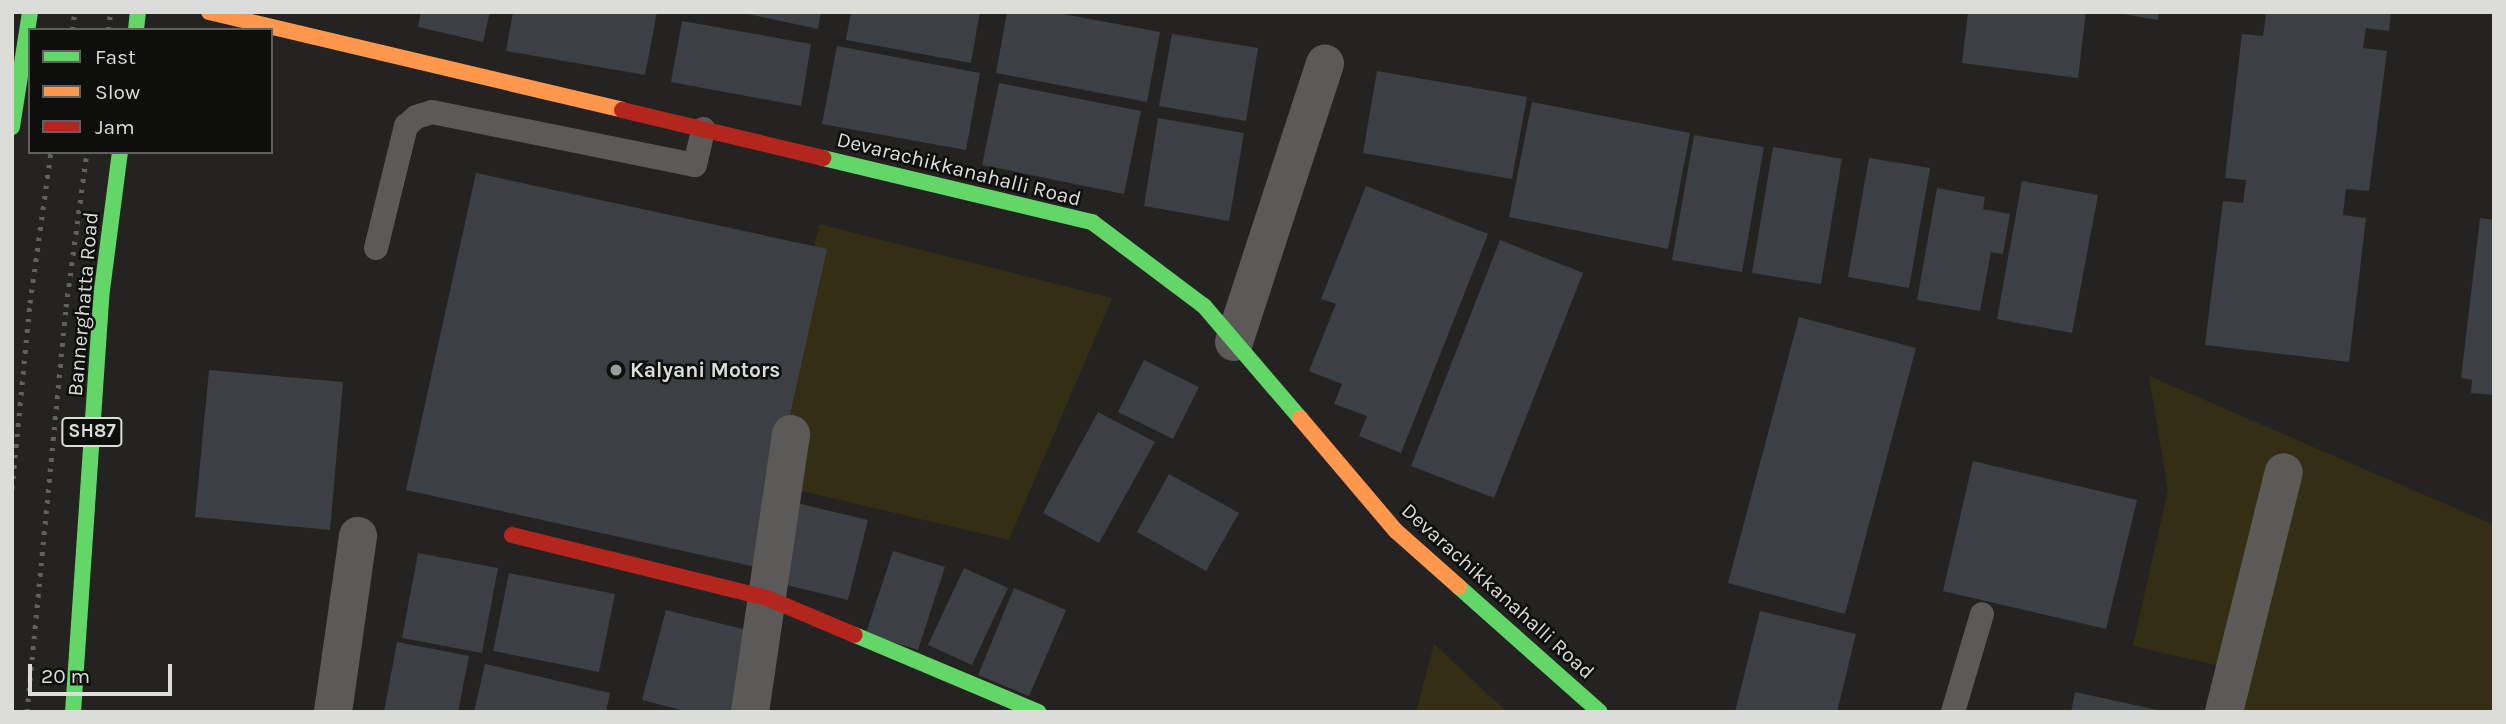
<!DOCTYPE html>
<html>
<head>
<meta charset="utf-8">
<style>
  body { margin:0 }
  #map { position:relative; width:2506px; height:724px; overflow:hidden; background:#242321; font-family:Karla,sans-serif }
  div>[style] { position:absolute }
  .green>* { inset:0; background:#342f14 }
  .building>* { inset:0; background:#3c3f44 }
  .lane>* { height:24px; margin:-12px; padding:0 12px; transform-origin:12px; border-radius:12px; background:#5b5a58 }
  .street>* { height:38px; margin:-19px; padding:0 19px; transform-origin:19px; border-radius:19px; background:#5b5a58 }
  .fast>* { height:16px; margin:-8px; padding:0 8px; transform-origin:8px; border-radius:8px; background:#63d668 }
  .slow>* { height:16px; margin:-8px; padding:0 8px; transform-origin:8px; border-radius:8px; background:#ff974d }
  .jam>* { height:16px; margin:-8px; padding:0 8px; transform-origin:8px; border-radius:8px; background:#b3261e }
  .rail>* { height:5px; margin-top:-2.5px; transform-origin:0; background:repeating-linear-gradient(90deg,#60605f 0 3.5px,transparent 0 10.5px) }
  .dots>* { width:19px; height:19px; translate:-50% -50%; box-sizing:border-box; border:4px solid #0e0e0c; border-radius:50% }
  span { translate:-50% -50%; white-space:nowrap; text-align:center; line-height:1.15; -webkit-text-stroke:5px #0e0e0c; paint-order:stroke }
  .shield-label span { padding:2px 5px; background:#0e0e0c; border:2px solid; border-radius:5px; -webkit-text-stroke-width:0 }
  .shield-label { font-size:19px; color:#dcdcd8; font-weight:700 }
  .street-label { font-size:21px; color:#dcdcd8 }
  .poi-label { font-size:21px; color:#dcdcd8; font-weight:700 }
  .left { translate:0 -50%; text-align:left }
  .frame { position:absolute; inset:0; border:14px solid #dcdcd8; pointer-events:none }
  .legend { position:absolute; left:28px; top:28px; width:245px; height:126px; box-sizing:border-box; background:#0e0e0c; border:2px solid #60605e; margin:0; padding:9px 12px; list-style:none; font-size:21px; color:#dcdcd8 }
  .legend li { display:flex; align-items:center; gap:14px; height:35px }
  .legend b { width:35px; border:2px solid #60605e }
  .scale { position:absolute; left:28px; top:664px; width:144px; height:32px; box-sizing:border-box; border:4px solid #dcdcd8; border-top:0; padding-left:9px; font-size:21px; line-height:24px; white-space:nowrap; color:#dcdcd8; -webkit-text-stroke:5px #0e0e0c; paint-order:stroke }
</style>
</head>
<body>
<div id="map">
  <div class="green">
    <i style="clip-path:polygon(819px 224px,1112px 298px,1009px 540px,764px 482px)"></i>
    <i style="clip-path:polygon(2149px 376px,2494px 525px,2494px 712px,2239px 712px,2247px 672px,2133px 646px,2168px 490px)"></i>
    <i style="clip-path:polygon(1434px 644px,1507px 712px,1416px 712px)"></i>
  </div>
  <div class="building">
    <i style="clip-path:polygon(421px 12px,490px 12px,483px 42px,418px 27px)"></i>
    <i style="clip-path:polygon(513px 12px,657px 12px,645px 75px,506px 51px)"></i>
    <i style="clip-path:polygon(739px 12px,821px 12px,818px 29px)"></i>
    <i style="clip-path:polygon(851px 12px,980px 12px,971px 63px,846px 40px)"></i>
    <i style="clip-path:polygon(1007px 12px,1053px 12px,1160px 32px,1147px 102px,996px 73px)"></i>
    <i style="clip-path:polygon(1968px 12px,2086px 12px,2078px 78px,1962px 63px)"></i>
    <i style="clip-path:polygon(2111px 12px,2159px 12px,2158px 20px)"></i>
    <i style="clip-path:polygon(2257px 12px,2391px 12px,2389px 31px,2366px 28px,2363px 48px,2387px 51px,2369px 191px,2346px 189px,2343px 215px,2366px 218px,2349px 362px,2205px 345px,2223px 201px,2243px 203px,2246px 180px,2225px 178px,2242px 34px,2263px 36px,2266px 15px)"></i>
    <i style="clip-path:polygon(682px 21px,811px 44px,801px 106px,671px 82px)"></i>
    <i style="clip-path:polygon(1172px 34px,1258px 48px,1246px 121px,1159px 106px)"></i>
    <i style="clip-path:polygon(837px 46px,980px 73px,966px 150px,822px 124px)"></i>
    <i style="clip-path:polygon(1377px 71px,1527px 97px,1512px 179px,1363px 153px)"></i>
    <i style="clip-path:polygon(999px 83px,1141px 111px,1124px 194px,982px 165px)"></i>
    <i style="clip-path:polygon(1532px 102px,1690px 133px,1668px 249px,1509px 217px)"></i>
    <i style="clip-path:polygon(1158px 118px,1244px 133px,1229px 221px,1144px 206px)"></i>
    <i style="clip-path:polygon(1694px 135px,1764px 147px,1742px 272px,1672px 260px)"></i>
    <i style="clip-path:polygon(1773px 147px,1842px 159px,1821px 284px,1752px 273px)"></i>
    <i style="clip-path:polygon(1869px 158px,1930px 168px,1909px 288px,1848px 277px)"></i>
    <i style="clip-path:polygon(476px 173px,827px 249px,756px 567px,406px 490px)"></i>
    <i style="clip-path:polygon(2022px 181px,2098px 195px,2072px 333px,1997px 319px)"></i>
    <i style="clip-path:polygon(1366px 186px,1488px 234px,1401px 453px,1359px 436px,1367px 416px,1334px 404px,1342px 384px,1309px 371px,1336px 304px,1321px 299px)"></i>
    <i style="clip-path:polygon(1937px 188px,1985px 197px,1983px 209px,2010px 214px,2003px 254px,1991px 252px,1980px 311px,1917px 300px)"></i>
    <i style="clip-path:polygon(2480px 218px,2494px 220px,2494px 395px,2471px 393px,2472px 380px,2461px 378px)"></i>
    <i style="clip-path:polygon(1500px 240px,1583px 273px,1494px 498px,1411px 466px)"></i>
    <i style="clip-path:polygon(1799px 317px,1916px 348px,1845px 614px,1728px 583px)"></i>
    <i style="clip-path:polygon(1144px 360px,1199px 387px,1173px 439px,1118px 412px)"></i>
    <i style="clip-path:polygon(209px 370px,343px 382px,330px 530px,195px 517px)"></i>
    <i style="clip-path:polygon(1098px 412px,1155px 442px,1099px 543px,1043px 513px)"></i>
    <i style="clip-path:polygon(1973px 461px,2137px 500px,2106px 629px,1943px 591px)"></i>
    <i style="clip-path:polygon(1169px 474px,1239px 513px,1206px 571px,1137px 532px)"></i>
    <i style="clip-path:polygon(797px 503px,868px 520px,848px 600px,778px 583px)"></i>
    <i style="clip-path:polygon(893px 551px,945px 567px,918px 650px,866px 633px)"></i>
    <i style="clip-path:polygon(418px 553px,498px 568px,482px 653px,402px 638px)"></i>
    <i style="clip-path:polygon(964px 568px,1008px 588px,972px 665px,928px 645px)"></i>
    <i style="clip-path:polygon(509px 573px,615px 594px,599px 672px,493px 651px)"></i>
    <i style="clip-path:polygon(1014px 588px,1066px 610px,1029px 696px,978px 675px)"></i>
    <i style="clip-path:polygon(666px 610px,755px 632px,735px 712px,689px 712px,642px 700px)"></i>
    <i style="clip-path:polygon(1760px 611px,1856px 634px,1837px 712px,1735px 712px)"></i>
    <i style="clip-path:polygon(397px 642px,469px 656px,458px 712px,384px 712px)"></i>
    <i style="clip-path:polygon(485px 664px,610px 693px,606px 712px,474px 712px)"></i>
    <i style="clip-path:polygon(2075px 692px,2162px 711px,2162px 712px,2071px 712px)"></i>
  </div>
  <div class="lane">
    <i style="left:376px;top:248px;width:126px;rotate:-76.2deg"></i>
    <i style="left:406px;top:126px;width:13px;rotate:-42deg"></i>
    <i style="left:416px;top:117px;width:17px;rotate:-17deg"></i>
    <i style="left:432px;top:112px;width:268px;rotate:11.4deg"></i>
    <i style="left:695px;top:165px;width:37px;rotate:-77deg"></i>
    <i style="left:1953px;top:712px;width:102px;rotate:-73.5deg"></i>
  </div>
  <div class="street">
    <i style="left:1234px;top:342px;width:293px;rotate:-71.9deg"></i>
    <i style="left:333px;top:712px;width:178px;rotate:-81.9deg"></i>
    <i style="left:750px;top:712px;width:281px;rotate:-81.6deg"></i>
    <i style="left:2224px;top:712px;width:247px;rotate:-76deg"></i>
  </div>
  <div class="fast">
    <i style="left:136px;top:30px;width:18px;rotate:-84deg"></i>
    <i style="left:12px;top:127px;width:116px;rotate:-81.1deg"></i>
    <i style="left:823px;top:158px;width:277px;rotate:13.4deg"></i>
    <i style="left:1092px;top:222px;width:140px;rotate:36.9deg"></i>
    <i style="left:1204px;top:306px;width:148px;rotate:49.4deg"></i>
    <i style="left:1459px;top:587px;width:188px;rotate:41.6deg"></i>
    <i style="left:855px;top:635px;width:199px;rotate:22.8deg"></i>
    <i style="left:73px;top:712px;width:423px;rotate:-86.1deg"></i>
    <i style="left:102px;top:290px;width:139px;rotate:-82.6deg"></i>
  </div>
  <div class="slow">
    <i style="left:209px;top:12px;width:424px;rotate:13.3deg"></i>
    <i style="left:1300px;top:418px;width:148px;rotate:49.7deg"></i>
    <i style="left:1396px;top:531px;width:84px;rotate:41.6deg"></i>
  </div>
  <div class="jam">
    <i style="left:622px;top:110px;width:207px;rotate:13.4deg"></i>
    <i style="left:512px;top:535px;width:263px;rotate:13.9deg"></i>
    <i style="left:767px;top:598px;width:95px;rotate:22.8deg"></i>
  </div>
  <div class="rail">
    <i style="left:72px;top:30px;width:18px;rotate:-81deg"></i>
    <i style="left:108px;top:30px;width:18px;rotate:-81deg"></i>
    <i style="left:12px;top:489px;width:187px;rotate:-84.5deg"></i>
    <i style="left:30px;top:303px;width:152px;rotate:-82.1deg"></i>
    <i style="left:27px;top:712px;width:407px;rotate:-84.5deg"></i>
    <i style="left:66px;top:307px;width:156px;rotate:-82.3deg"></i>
  </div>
  <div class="dots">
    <i style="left:616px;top:370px;background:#9c9b98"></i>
  </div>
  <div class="shield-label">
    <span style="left:92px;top:432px">SH87</span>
  </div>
  <div class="street-label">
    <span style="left:959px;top:169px;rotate:14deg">Devarachikkanahalli Road</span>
    <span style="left:83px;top:304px;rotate:-85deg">Bannerghatta Road</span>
    <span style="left:1498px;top:591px;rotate:42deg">Devarachikkanahalli Road</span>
  </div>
  <div class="poi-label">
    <span class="left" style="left:630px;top:370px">Kalyani Motors</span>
  </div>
  <div class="frame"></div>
  <ul class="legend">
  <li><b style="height:9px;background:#63d668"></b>Fast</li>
  <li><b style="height:9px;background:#ff974d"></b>Slow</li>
  <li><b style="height:9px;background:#b3261e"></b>Jam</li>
  </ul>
  <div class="scale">20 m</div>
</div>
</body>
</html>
